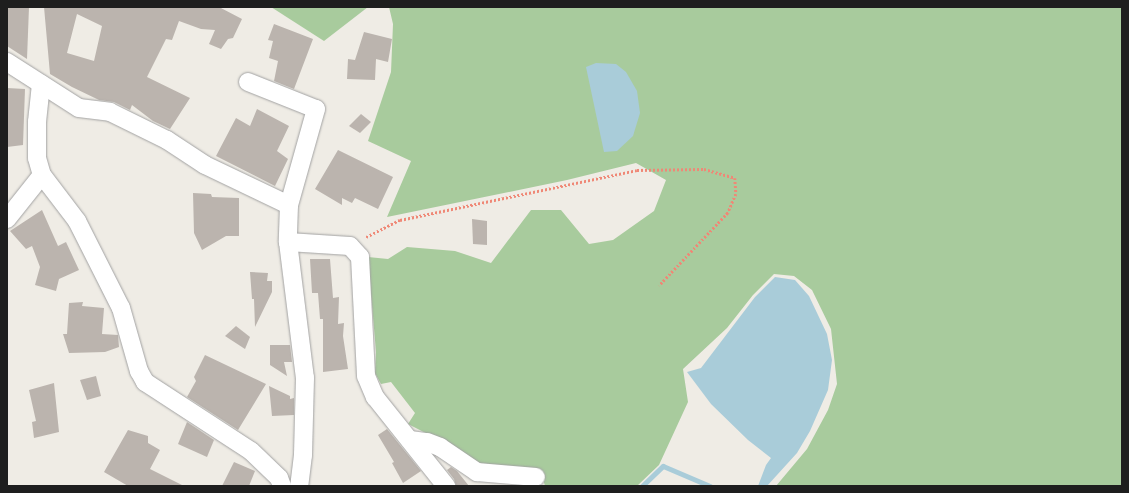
<!DOCTYPE html>
<html>
<head>
<meta charset="utf-8">
<style>
  body { margin:0 }
  #map { position:relative; width:1129px; height:493px; overflow:hidden; background:#efece5; font-family:Poppins,sans-serif }
  div>[style] { position:absolute }
  .forest>* { inset:0; background:#a8cb9d }
  .water>* { inset:0; background:#a9ccd9 }
  .stream>* { height:5px; margin:-2.5px; padding:0 2.5px; transform-origin:2.5px; border-radius:2.5px; background:#a9ccd9 }
  .building>* { inset:0; background:#bbb4ae }
  .path>* { height:2.5px; margin-top:-1.25px; transform-origin:0; background:repeating-linear-gradient(90deg,#ef8876 0 2px,transparent 0 4px) }
  .roads { filter:drop-shadow(0 0 1px #a2a2a2) drop-shadow(0 0 1px #a2a2a2) }
  .street>* { height:18px; margin:-9px; padding:0 9px; transform-origin:9px; border-radius:9px; background:#fff }
  span { translate:-50% -50%; white-space:nowrap; text-align:center; line-height:1.15; -webkit-text-stroke:4px #fff; paint-order:stroke }
  .frame { position:absolute; inset:0; border:8px solid #1e1e1e; pointer-events:none }
</style>
</head>
<body>
<div id="map">
  <div class="forest">
    <i style="clip-path:polygon(271px 7px,368px 7px,324px 41px)"></i>
    <i style="clip-path:polygon(389px 7px,1122px 7px,1122px 486px,776px 486px,807px 449px,828px 410px,837px 384px,831px 329px,812px 290px,794px 276px,774px 274px,753px 295px,727px 328px,683px 369px,688px 402px,659px 465px,637px 486px,545px 486px,541px 472px,479px 463px,453px 447px,408px 424px,415px 413px,391px 382px,381px 384px,375px 373px,376px 352px,368px 257px,388px 259px,407px 247px,455px 251px,491px 263px,531px 210px,561px 210px,589px 244px,613px 240px,654px 211px,666px 180px,636px 163px,567px 180px,387px 217px,411px 161px,368px 141px,391px 72px,393px 24px)"></i>
  </div>
  <div class="water">
    <i style="clip-path:polygon(596px 63px,616px 64px,626px 72px,637px 91px,640px 113px,633px 136px,617px 151px,604px 152px,586px 67px)"></i>
    <i style="clip-path:polygon(775px 277px,795px 280px,809px 296px,827px 334px,832px 360px,828px 390px,810px 431px,797px 453px,767px 486px,758px 486px,766px 465px,771px 458px,748px 440px,711px 404px,687px 372px,701px 368px,755px 297px)"></i>
  </div>
  <div class="stream">
    <i style="left:642px;top:486px;width:29px;rotate:-44deg"></i>
    <i style="left:663px;top:466px;width:51px;rotate:23.1deg"></i>
  </div>
  <div class="building">
    <i style="clip-path:polygon(7px 7px,29px 7px,27px 59px,7px 46px)"></i>
    <i style="clip-path:polygon(evenodd,44px 7px,219px 7px,242px 19px,233px 38px,228px 39px,221px 49px,209px 44px,215px 30px,201px 29px,179px 21px,172px 40px,166px 39px,147px 77px,190px 98px,170px 129px,153px 121px,132px 105px,130px 110px,114px 102px,99px 100px,72px 87px,50px 74px,44px 7px,77px 14px,102px 26px,94px 61px,67px 53px,77px 14px)"></i>
    <i style="clip-path:polygon(274px 24px,313px 39px,294px 89px,274px 81px,278px 61px,269px 58px,273px 41px,268px 40px)"></i>
    <i style="clip-path:polygon(364px 32px,392px 39px,388px 62px,376px 59px,375px 80px,347px 79px,348px 59px,355px 60px)"></i>
    <i style="clip-path:polygon(7px 88px,25px 89px,23px 145px,7px 147px)"></i>
    <i style="clip-path:polygon(257px 109px,289px 126px,277px 151px,288px 159px,275px 186px,216px 156px,236px 118px,250px 126px)"></i>
    <i style="clip-path:polygon(361px 114px,371px 122px,360px 133px,349px 126px)"></i>
    <i style="clip-path:polygon(338px 150px,393px 177px,378px 209px,355px 198px,352px 203px,342px 198px,342px 205px,315px 189px)"></i>
    <i style="clip-path:polygon(193px 193px,211px 194px,212px 197px,239px 198px,239px 236px,226px 236px,202px 250px,194px 233px)"></i>
    <i style="clip-path:polygon(42px 210px,58px 246px,66px 242px,79px 270px,59px 279px,56px 291px,35px 285px,40px 267px,32px 246px,26px 249px,10px 231px)"></i>
    <i style="clip-path:polygon(472px 219px,487px 221px,487px 245px,473px 244px)"></i>
    <i style="clip-path:polygon(310px 259px,330px 259px,333px 298px,339px 297px,338px 324px,344px 323px,343px 336px,348px 369px,323px 372px,323px 319px,320px 319px,318px 293px,312px 293px)"></i>
    <i style="clip-path:polygon(250px 272px,268px 273px,267px 281px,272px 281px,272px 292px,255px 327px,254px 299px,252px 299px)"></i>
    <i style="clip-path:polygon(83px 302px,82px 306px,104px 308px,102px 334px,118px 335px,119px 347px,105px 352px,69px 353px,63px 334px,67px 334px,69px 303px)"></i>
    <i style="clip-path:polygon(236px 326px,250px 337px,245px 349px,225px 336px)"></i>
    <i style="clip-path:polygon(270px 345px,290px 345px,292px 362px,284px 362px,287px 376px,270px 365px)"></i>
    <i style="clip-path:polygon(205px 355px,266px 384px,238px 430px,187px 397px,196px 381px,194px 377px)"></i>
    <i style="clip-path:polygon(96px 376px,101px 396px,87px 400px,80px 380px)"></i>
    <i style="clip-path:polygon(54px 383px,59px 432px,34px 438px,32px 422px,36px 421px,29px 390px)"></i>
    <i style="clip-path:polygon(269px 386px,290px 396px,290px 399px,294px 398px,294px 415px,272px 416px)"></i>
    <i style="clip-path:polygon(187px 422px,214px 440px,207px 457px,178px 444px)"></i>
    <i style="clip-path:polygon(387px 429px,421px 471px,403px 483px,392px 463px,394px 462px,378px 435px)"></i>
    <i style="clip-path:polygon(128px 430px,148px 436px,148px 443px,160px 450px,150px 469px,184px 486px,128px 486px,104px 472px)"></i>
    <i style="clip-path:polygon(234px 462px,255px 471px,249px 486px,222px 486px)"></i>
    <i style="clip-path:polygon(451px 467px,457px 471px,469px 486px,456px 486px,454px 479px,447px 470px)"></i>
  </div>
  <div class="path">
    <i style="left:366px;top:237px;width:38px;rotate:-27deg"></i>
    <i style="left:400px;top:220px;width:242px;rotate:-11.9deg"></i>
    <i style="left:637px;top:170px;width:67px;rotate:-0.9deg"></i>
    <i style="left:704px;top:169px;width:32px;rotate:16deg"></i>
    <i style="left:735px;top:178px;width:16px;rotate:86deg"></i>
    <i style="left:736px;top:194px;width:21px;rotate:113deg"></i>
    <i style="left:728px;top:213px;width:100px;rotate:133.4deg"></i>
  </div>
  <div class="roads">
    <div class="street">
      <i style="left:7px;top:62px;width:85px;rotate:32.6deg"></i>
      <i style="left:79px;top:108px;width:31px;rotate:7deg"></i>
      <i style="left:110px;top:112px;width:64px;rotate:26.2deg"></i>
      <i style="left:167px;top:140px;width:45px;rotate:33.3deg"></i>
      <i style="left:205px;top:165px;width:93px;rotate:25.5deg"></i>
      <i style="left:248px;top:82px;width:73px;rotate:21.7deg"></i>
      <i style="left:316px;top:109px;width:100px;rotate:105.7deg"></i>
      <i style="left:289px;top:205px;width:37px;rotate:92deg"></i>
      <i style="left:288px;top:242px;width:137px;rotate:82.9deg"></i>
      <i style="left:305px;top:378px;width:77px;rotate:91.5deg"></i>
      <i style="left:303px;top:455px;width:31px;rotate:97deg"></i>
      <i style="left:41px;top:84px;width:38px;rotate:96deg"></i>
      <i style="left:37px;top:122px;width:36px;rotate:90deg"></i>
      <i style="left:37px;top:158px;width:18px;rotate:74deg"></i>
      <i style="left:42px;top:175px;width:58px;rotate:52.7deg"></i>
      <i style="left:77px;top:221px;width:97px;rotate:63.2deg"></i>
      <i style="left:121px;top:308px;width:66px;rotate:74.1deg"></i>
      <i style="left:139px;top:371px;width:13px;rotate:61deg"></i>
      <i style="left:145px;top:382px;width:126px;rotate:33.1deg"></i>
      <i style="left:251px;top:451px;width:39px;rotate:44deg"></i>
      <i style="left:279px;top:478px;width:9px;rotate:69deg"></i>
      <i style="left:7px;top:219px;width:56px;rotate:-51.5deg"></i>
      <i style="left:288px;top:242px;width:62px;rotate:3.7deg"></i>
      <i style="left:350px;top:246px;width:15px;rotate:48deg"></i>
      <i style="left:360px;top:257px;width:119px;rotate:87.1deg"></i>
      <i style="left:366px;top:376px;width:23px;rotate:67deg"></i>
      <i style="left:375px;top:397px;width:114px;rotate:51.4deg"></i>
      <i style="left:410px;top:440px;width:17px;rotate:7deg"></i>
      <i style="left:427px;top:442px;width:14px;rotate:21deg"></i>
      <i style="left:440px;top:447px;width:45px;rotate:34deg"></i>
      <i style="left:477px;top:472px;width:59px;rotate:4.8deg"></i>
    </div>
  </div>
  <div class="frame"></div>
</div>
</body>
</html>
